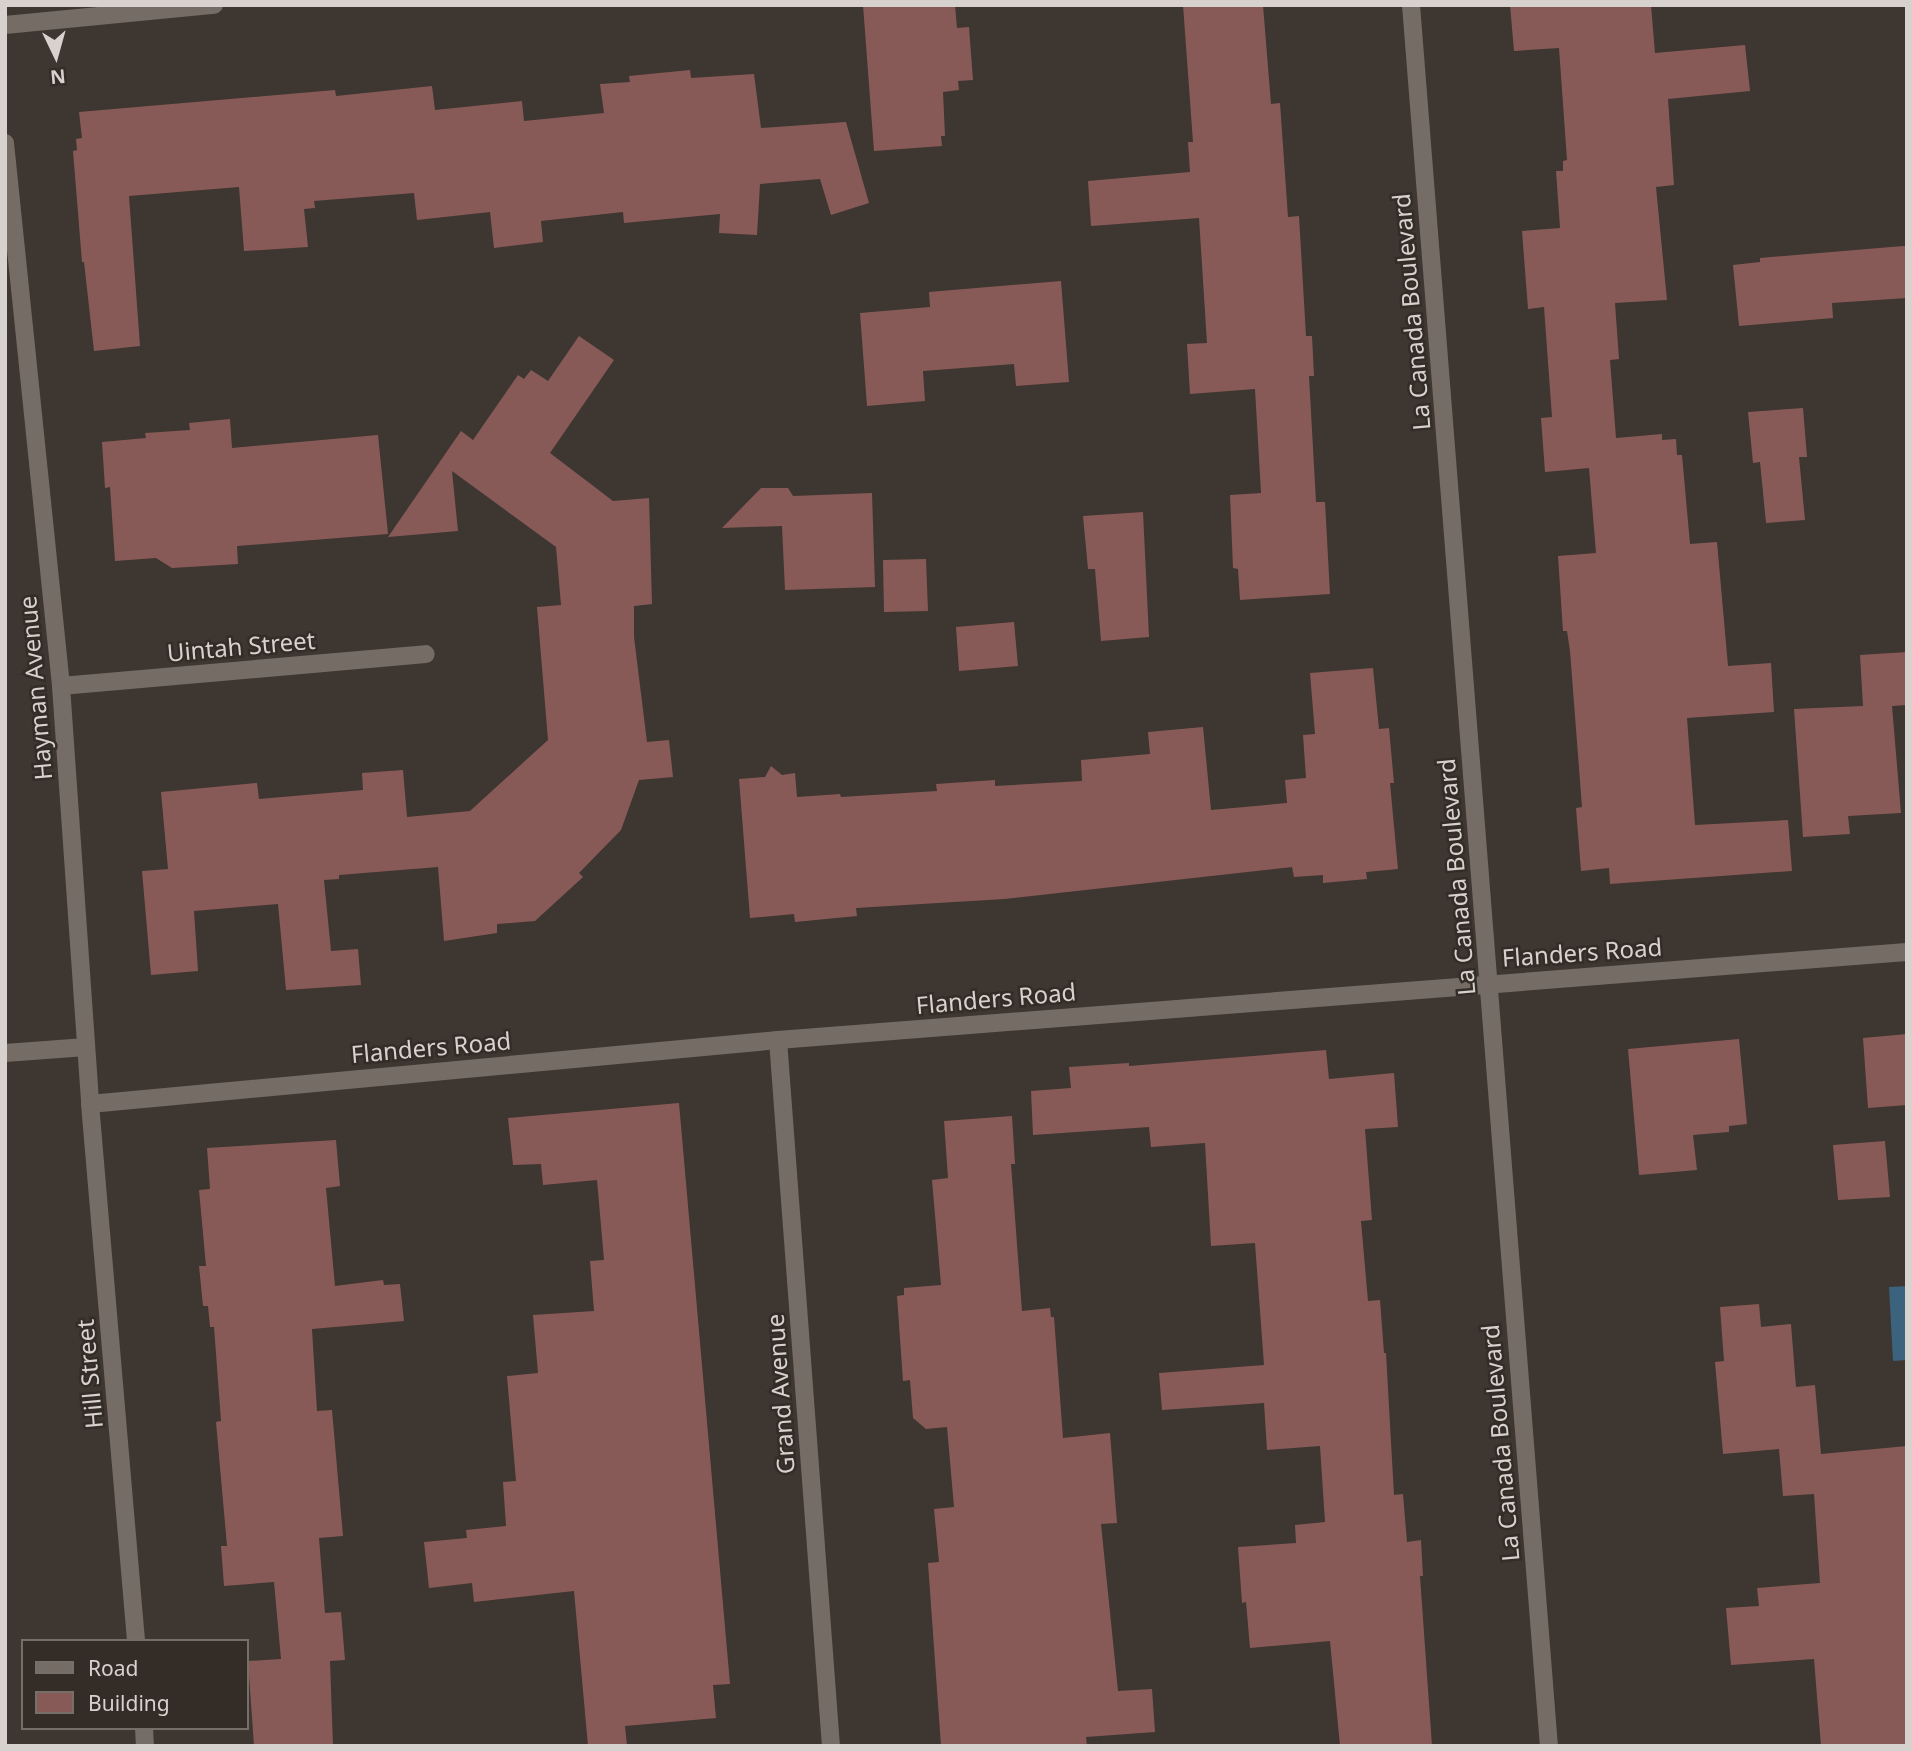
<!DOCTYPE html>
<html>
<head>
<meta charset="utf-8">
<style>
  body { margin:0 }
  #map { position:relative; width:1912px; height:1751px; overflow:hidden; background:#3e3630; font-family:"Noto Sans",sans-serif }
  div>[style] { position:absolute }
  .water>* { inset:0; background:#3b637d }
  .building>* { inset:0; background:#885a57 }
  .minor>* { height:18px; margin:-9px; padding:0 9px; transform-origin:9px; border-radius:9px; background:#756c65 }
  .tertiary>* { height:18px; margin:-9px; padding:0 9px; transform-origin:9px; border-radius:9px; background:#756c65 }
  span { translate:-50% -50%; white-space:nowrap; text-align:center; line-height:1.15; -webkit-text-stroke:5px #342c26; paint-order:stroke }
  .street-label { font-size:24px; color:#d7d2ce }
  .frame { position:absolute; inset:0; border:7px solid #d7d2ce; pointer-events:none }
  .legend { position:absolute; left:21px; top:1639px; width:228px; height:91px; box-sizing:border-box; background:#342c26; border:2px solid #756e69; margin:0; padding:9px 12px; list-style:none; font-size:21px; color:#d7d2ce }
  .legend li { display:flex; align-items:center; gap:14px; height:35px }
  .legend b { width:35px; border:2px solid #756e69 }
  .north { position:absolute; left:21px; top:21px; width:70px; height:70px; -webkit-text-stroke:5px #342c26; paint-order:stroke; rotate:175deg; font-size:19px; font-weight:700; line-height:28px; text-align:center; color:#d7d2ce }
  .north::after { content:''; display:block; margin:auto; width:24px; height:32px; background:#d7d2ce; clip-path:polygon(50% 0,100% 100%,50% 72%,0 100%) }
</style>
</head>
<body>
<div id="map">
  <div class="water">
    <i style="clip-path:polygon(1907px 1286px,1907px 1360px,1893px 1361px,1889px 1287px)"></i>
  </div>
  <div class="building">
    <i style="clip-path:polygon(863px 5px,955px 5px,957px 28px,969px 27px,973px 80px,958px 81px,959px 90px,943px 92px,945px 136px,941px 136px,942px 146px,874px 151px)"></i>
    <i style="clip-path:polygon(1183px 5px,1263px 5px,1271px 104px,1280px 103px,1288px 217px,1299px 216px,1306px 336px,1312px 336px,1314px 376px,1309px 376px,1316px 502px,1325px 502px,1330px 594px,1240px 600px,1238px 569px,1233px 568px,1230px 495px,1261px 493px,1255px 389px,1190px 394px,1187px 344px,1207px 343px,1199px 218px,1091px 226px,1088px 181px,1190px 172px,1188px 142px,1193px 142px)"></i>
    <i style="clip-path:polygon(1510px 5px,1651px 5px,1655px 53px,1745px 45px,1750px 91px,1668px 99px,1674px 185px,1656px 187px,1667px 300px,1615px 303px,1619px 359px,1610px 360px,1616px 438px,1662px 434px,1662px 440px,1676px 439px,1677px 455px,1682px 455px,1690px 544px,1717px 542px,1728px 666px,1771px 663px,1774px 712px,1687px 718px,1695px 825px,1788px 820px,1792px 871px,1610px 884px,1609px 868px,1581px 871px,1576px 808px,1582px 807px,1570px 651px,1567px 631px,1563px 631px,1558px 556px,1596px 553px,1589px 468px,1545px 472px,1541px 418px,1552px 417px,1544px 307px,1528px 309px,1522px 231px,1560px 228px,1556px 171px,1563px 171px,1563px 161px,1567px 160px,1559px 48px,1514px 51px)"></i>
    <i style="clip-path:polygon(690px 70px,691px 78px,754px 74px,761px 128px,846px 122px,869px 203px,831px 215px,820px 179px,760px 184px,757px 235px,719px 233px,720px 214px,624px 223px,623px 212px,541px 221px,543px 242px,494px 248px,490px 212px,417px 220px,414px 193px,314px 201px,315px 208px,304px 209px,308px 247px,244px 251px,239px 187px,129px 196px,140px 346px,94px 351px,84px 262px,82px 262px,73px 151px,77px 150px,76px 139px,82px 138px,79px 112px,335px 90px,336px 96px,432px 86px,435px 110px,522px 101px,524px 121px,604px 113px,600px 84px,630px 82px,629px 76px)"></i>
    <i style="clip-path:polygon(1903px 246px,1907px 246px,1907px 298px,1832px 303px,1833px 318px,1739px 326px,1733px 265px,1760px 262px,1760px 258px)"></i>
    <i style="clip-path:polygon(1061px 281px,1069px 382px,1016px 386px,1014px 364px,923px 371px,925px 401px,867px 406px,860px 313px,930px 307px,929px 292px)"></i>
    <i style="clip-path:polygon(579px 336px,614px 360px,550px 453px,613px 501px,649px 498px,652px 604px,634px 606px,634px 637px,647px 742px,669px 740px,673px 777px,639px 780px,621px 830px,579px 873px,583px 877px,535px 921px,497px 924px,497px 933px,444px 941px,438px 867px,339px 875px,339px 879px,324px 880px,331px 951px,358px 949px,361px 985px,286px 990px,278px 904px,194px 911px,198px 971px,151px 975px,142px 871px,168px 869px,161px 792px,257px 783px,259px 799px,363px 790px,362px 773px,403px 770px,407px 817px,470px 811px,548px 740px,537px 607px,561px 605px,556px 547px,452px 471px,458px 531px,388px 537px,461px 431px,473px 440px,518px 375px,524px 379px,531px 370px,548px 381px)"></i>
    <i style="clip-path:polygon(1803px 408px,1807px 457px,1799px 457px,1805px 520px,1766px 523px,1760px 462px,1753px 463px,1748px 412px)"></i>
    <i style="clip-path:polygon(230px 419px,232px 448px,378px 435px,388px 534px,237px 546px,238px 564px,172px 568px,156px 558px,115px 561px,110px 487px,105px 488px,102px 442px,146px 438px,145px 433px,190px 430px,189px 423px)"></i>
    <i style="clip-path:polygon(761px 488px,788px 488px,793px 496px,872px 493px,875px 587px,785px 590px,782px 526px,722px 528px)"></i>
    <i style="clip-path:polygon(1143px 512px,1149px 637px,1101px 641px,1095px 569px,1088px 569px,1083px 516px)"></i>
    <i style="clip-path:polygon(926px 559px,928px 611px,884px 612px,883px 560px)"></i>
    <i style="clip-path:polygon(1014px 622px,1018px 666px,959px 671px,956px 627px)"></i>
    <i style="clip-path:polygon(1907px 652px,1907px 705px,1892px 706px,1901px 813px,1848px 816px,1850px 834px,1803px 837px,1794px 709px,1863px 706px,1860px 655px)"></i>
    <i style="clip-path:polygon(1373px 668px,1379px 729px,1389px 728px,1394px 783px,1390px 783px,1398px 869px,1366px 872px,1367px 879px,1323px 883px,1323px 875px,1294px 877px,1292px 867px,1004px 899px,856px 908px,857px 916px,795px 922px,794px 914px,750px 918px,739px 779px,765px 777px,771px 766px,782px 775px,795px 773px,797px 797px,840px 794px,841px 797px,937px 791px,936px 784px,995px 780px,995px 786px,1082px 781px,1081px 760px,1150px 754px,1148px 732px,1203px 727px,1211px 810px,1287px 803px,1285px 780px,1306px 778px,1303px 735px,1315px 734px,1310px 673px)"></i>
    <i style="clip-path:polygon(1907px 1034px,1907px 1105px,1868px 1108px,1863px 1038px)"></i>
    <i style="clip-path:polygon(1739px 1039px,1747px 1124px,1729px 1126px,1729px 1132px,1693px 1135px,1697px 1170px,1639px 1175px,1628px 1049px)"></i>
    <i style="clip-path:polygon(1326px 1050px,1329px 1079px,1394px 1073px,1398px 1127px,1365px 1129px,1372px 1220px,1361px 1221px,1368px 1301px,1380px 1300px,1384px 1353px,1386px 1353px,1394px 1495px,1403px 1494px,1407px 1542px,1421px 1540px,1423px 1576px,1420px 1576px,1432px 1746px,1340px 1746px,1330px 1641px,1250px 1648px,1246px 1602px,1242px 1603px,1238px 1547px,1296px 1543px,1295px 1525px,1325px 1522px,1320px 1446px,1267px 1450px,1264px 1403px,1162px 1410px,1159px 1373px,1264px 1365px,1255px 1243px,1211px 1246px,1205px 1143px,1151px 1147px,1149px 1127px,1033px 1135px,1031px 1091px,1071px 1088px,1069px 1067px,1129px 1063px,1129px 1066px)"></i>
    <i style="clip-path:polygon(679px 1103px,730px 1684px,713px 1685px,716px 1718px,625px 1726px,627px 1746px,588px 1746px,574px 1591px,474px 1602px,472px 1583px,429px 1588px,424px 1542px,467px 1538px,466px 1530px,506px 1526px,503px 1482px,516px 1481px,507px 1376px,538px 1373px,533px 1315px,594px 1311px,590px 1261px,604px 1260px,597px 1180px,543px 1185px,541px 1164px,513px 1165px,508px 1118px)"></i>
    <i style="clip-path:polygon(1012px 1116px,1015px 1164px,1011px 1164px,1022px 1311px,1050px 1308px,1051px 1317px,1054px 1317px,1063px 1438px,1110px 1433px,1117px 1523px,1101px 1524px,1118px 1691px,1152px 1689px,1155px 1732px,1086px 1737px,1087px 1746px,941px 1746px,928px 1563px,939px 1562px,934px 1509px,954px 1507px,947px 1427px,926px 1429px,913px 1418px,910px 1380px,903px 1381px,897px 1296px,904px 1295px,904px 1288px,941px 1285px,932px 1180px,948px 1178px,944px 1121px)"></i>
    <i style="clip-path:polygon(336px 1140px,340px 1186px,326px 1188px,335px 1286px,383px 1280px,384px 1285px,400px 1284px,404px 1321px,312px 1329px,317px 1411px,332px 1410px,343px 1536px,319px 1538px,325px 1613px,341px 1612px,345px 1660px,330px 1661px,333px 1746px,254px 1746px,248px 1661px,281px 1659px,274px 1582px,224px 1586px,221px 1546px,227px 1546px,216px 1422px,221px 1421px,214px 1327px,210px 1327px,208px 1306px,203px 1306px,199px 1266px,206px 1266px,199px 1190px,210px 1189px,207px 1148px)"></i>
    <i style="clip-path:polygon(1885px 1141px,1890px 1197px,1838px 1200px,1833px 1145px)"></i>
    <i style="clip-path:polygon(1759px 1304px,1761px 1327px,1791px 1324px,1796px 1387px,1815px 1385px,1821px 1454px,1907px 1446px,1907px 1746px,1821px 1746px,1814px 1659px,1731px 1665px,1726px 1608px,1759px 1606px,1757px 1588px,1820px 1583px,1814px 1494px,1783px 1496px,1779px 1449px,1723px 1454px,1715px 1362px,1724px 1361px,1720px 1307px)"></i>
  </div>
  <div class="minor">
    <i style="left:5px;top:25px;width:210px;rotate:-5.5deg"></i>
    <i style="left:5px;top:143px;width:546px;rotate:84.11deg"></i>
    <i style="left:61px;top:686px;width:419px;rotate:86deg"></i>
    <i style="left:90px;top:1104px;width:539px;rotate:85.1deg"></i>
    <i style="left:61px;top:686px;width:366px;rotate:-5deg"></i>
    <i style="left:778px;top:1040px;width:708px;rotate:85.71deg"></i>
    <i style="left:5px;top:1053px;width:81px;rotate:-4.2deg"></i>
    <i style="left:90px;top:1104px;width:691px;rotate:-5.31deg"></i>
    <i style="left:778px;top:1040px;width:1132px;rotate:-4.46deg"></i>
    <i style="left:144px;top:1728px;width:18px;rotate:87deg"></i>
  </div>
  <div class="tertiary">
    <i style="left:1411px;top:5px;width:1746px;rotate:85.47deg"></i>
  </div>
  <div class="street-label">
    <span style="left:1411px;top:312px;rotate:-95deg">La Canada Boulevard</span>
    <span style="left:241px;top:646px;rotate:-5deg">Uintah Street</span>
    <span style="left:35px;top:688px;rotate:-95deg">Hayman Avenue</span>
    <span style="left:1456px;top:877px;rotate:-95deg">La Canada Boulevard</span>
    <span style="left:1582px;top:952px;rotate:-4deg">Flanders Road</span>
    <span style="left:996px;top:998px;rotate:-5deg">Flanders Road</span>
    <span style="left:431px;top:1047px;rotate:-5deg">Flanders Road</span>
    <span style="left:89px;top:1374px;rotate:-95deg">Hill Street</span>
    <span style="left:780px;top:1394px;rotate:-94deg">Grand Avenue</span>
    <span style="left:1500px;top:1443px;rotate:-95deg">La Canada Boulevard</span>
  </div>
  <div class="frame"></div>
  <ul class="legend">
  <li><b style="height:9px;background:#756c65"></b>Road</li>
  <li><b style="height:19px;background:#885a57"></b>Building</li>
  </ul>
  <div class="north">N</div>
</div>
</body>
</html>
